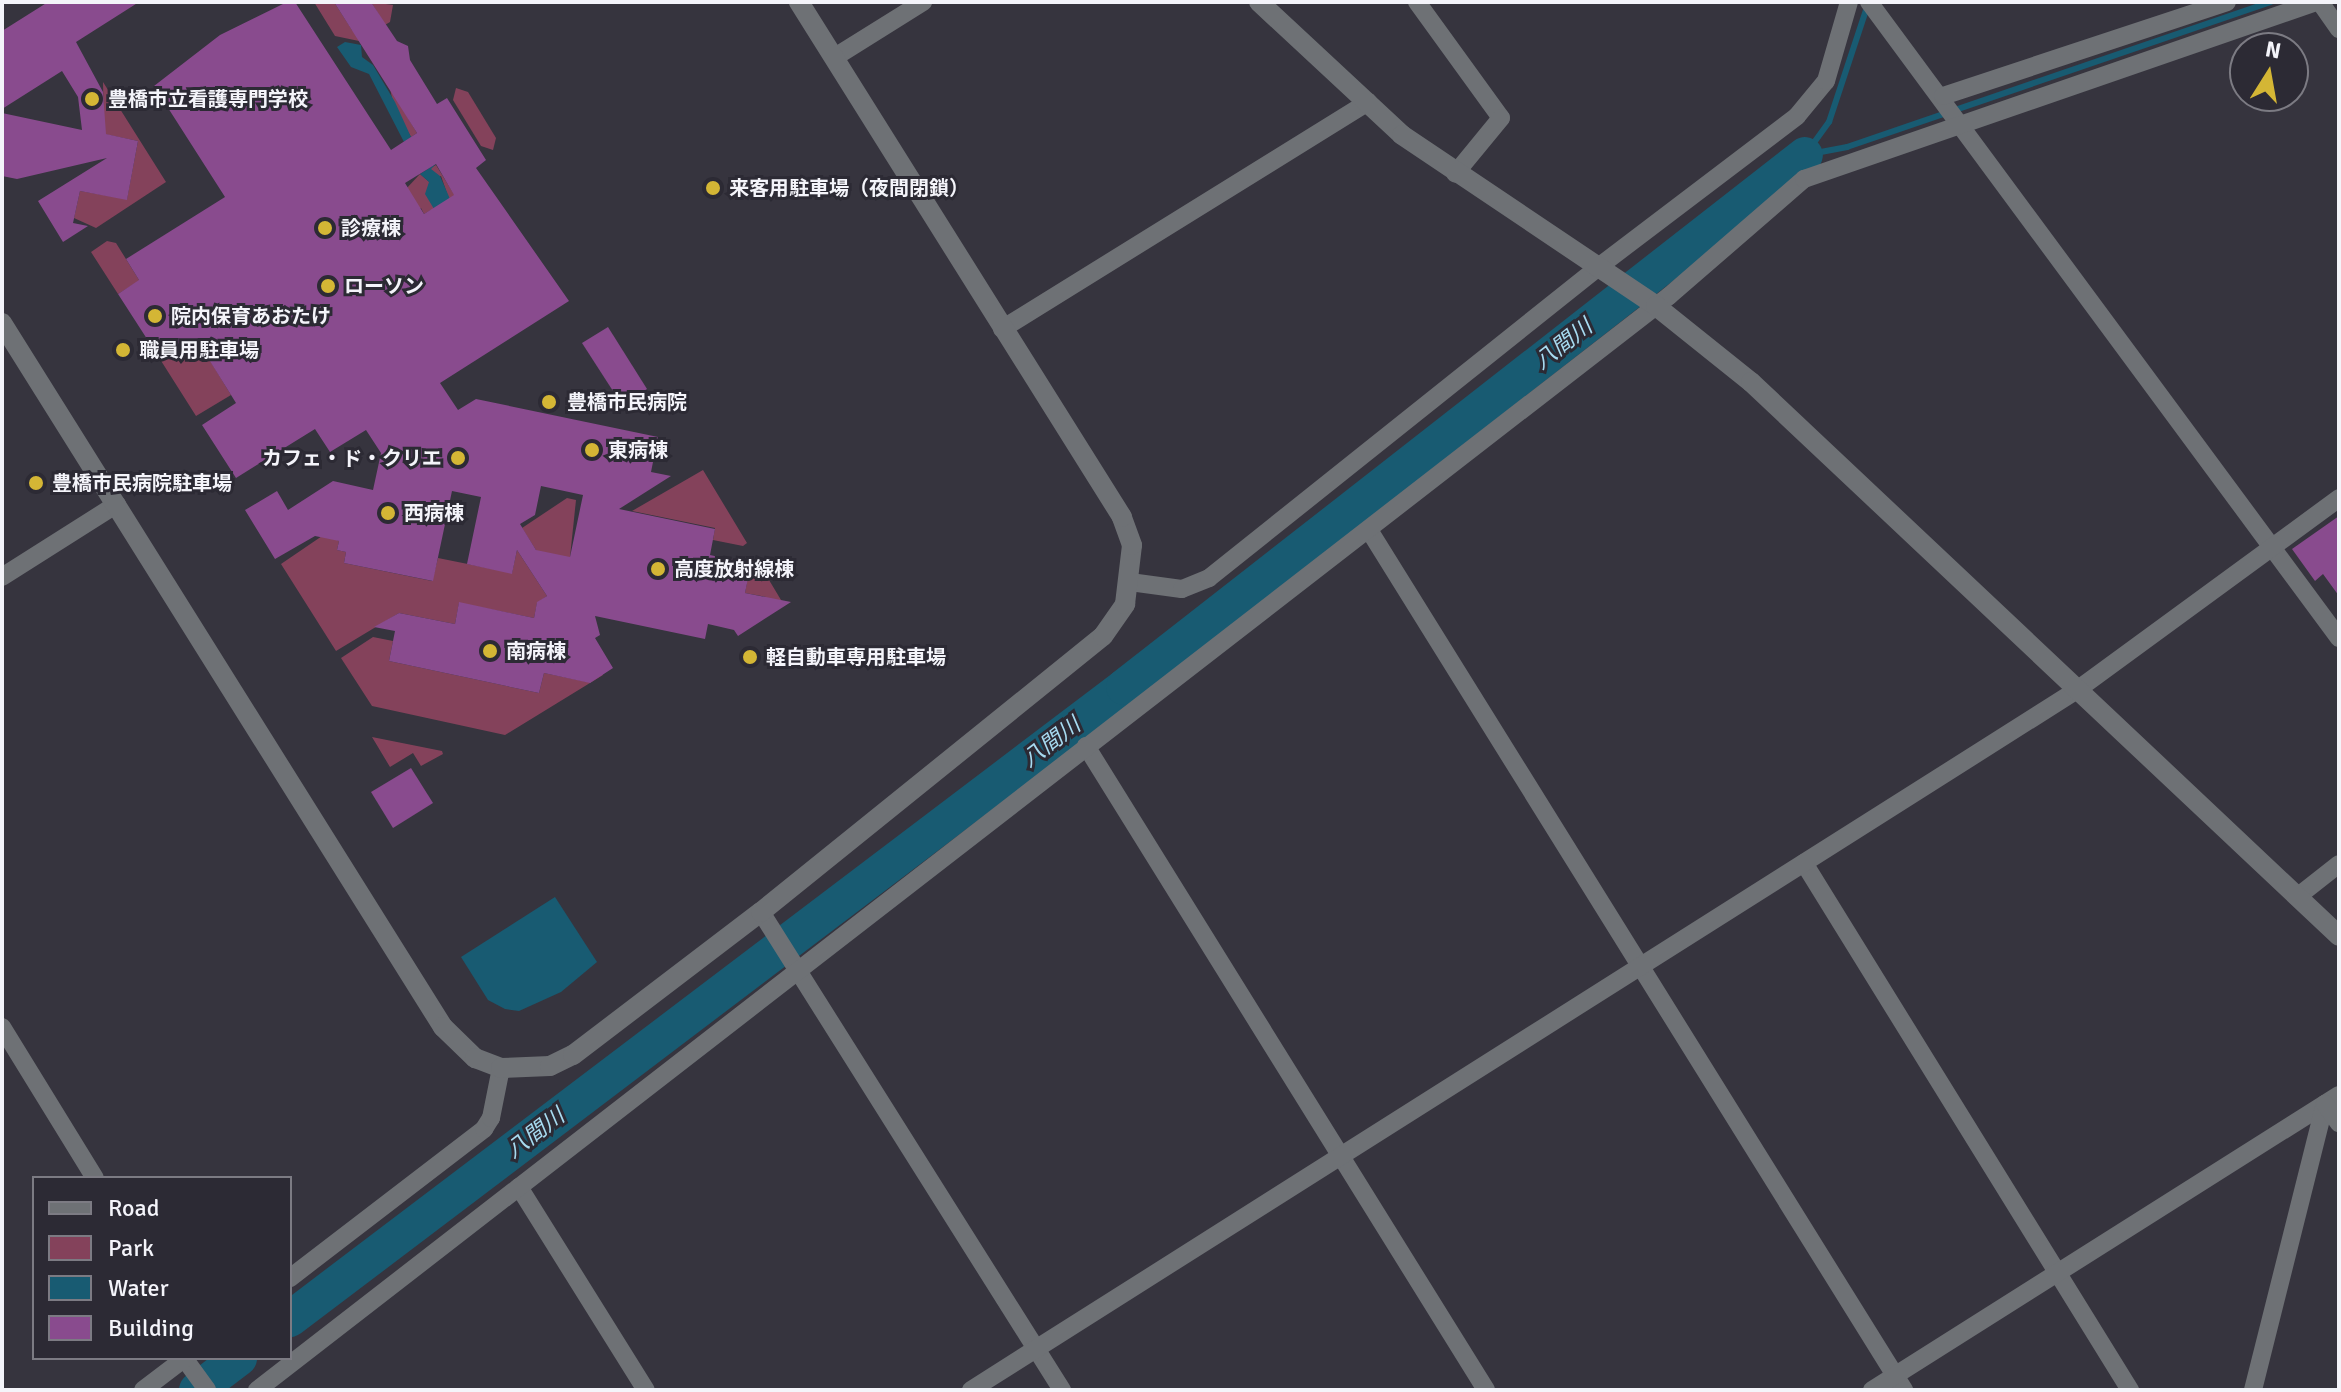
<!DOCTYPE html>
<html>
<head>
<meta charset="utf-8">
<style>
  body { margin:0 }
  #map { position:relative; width:2341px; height:1392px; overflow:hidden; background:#36343e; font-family:Signika,"Noto Sans JP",sans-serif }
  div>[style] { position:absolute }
  .green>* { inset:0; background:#84425b }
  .water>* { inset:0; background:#185b72 }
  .stream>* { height:6px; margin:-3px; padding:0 3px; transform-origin:3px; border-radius:3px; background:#185b72 }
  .river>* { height:36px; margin:-18px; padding:0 18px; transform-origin:18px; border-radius:18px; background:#185b72 }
  .building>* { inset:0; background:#894b8e }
  .minor>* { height:18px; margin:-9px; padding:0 9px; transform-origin:9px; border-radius:9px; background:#6e7175 }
  .tertiary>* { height:20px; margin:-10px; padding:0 10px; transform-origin:10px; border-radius:10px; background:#6e7175 }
  .dots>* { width:22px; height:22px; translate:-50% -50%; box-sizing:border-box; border:4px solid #2c2a34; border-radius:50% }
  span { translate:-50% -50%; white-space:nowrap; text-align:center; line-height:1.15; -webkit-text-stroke:6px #2c2a34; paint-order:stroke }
  .poi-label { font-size:20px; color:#f4f4fa; font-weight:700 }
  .left { translate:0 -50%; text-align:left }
  .right { translate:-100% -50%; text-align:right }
  .water-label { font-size:22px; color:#a7dbf1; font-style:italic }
  .frame { position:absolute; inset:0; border:4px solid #f4f4fa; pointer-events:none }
  .legend { position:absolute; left:32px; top:1176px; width:260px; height:184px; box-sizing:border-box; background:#2c2a34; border:2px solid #7c7b83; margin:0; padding:10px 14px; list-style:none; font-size:24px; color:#f4f4fa }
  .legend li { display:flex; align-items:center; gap:16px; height:40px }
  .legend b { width:40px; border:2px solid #7c7b83 }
  .north { position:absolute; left:2229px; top:32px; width:80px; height:80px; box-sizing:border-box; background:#2c2a34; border:2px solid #7c7b83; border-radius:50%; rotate:11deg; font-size:22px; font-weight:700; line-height:32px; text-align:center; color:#f4f4fa }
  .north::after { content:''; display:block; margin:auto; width:28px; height:36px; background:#d4b635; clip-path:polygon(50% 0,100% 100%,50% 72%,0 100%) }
</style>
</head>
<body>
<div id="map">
  <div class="green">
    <i style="clip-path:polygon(314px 2px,334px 2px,352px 30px,365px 37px,359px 41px,335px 36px)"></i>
    <i style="clip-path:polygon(371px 2px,393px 5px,390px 22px,373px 32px,379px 15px)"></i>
    <i style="clip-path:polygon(103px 82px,166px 182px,96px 228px,74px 218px,80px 191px,127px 199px,138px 141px,104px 134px)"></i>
    <i style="clip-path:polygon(390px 88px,417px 133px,411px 137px,394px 108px)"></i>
    <i style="clip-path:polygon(456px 88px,468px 92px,496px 138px,493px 150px,481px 146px,453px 100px)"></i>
    <i style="clip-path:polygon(436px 165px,468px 217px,431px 210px,424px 214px,421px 208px,414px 212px,405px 190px,420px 174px,449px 199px,441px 176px,436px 178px,430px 168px)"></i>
    <i style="clip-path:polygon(107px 241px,116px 243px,144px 288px,134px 284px,118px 294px,91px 252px)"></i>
    <i style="clip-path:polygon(194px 342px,193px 349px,203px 349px,231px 395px,196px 416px,158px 356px,176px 344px,181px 351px)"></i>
    <i style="clip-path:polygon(703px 470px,747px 543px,743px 546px,713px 540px,715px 528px,632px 511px)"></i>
    <i style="clip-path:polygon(567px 498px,576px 500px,570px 557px,541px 558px,522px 528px)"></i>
    <i style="clip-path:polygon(325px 534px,339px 541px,337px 550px,346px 552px,344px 563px,432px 581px,438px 558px,512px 573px,517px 550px,547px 596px,537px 603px,534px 618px,459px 603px,455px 624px,399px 613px,336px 651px,281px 564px)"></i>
    <i style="clip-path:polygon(760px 565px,781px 600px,763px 611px,766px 597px,745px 593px,749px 572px)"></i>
    <i style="clip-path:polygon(373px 637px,393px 641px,389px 661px,539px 693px,544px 673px,588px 682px,593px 658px,603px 675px,505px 735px,372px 706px,341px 658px)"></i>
    <i style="clip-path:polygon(372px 737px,442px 751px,443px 754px,421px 766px,413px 753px,390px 767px)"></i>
  </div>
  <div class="water">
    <i style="clip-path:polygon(345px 42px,361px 45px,362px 57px,373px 65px,395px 102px,411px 137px,404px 142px,369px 74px,351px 67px,337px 47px)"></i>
    <i style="clip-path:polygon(436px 164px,431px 169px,440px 176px,450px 199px,434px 209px,425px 194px,429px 182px,420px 174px)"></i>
    <i style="clip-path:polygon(555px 897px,597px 962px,561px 992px,519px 1011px,505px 1009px,488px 1000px,461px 957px)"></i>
  </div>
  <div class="stream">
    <i style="left:1805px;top:155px;width:43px;rotate:-10.8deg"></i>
    <i style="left:1847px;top:147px;width:448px;rotate:-18.9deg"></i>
    <i style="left:1805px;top:155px;width:41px;rotate:-54deg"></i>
    <i style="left:1829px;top:122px;width:124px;rotate:-71.7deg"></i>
  </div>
  <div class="river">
    <i style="left:290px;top:1319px;width:1046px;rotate:-37.15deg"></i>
    <i style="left:1124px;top:687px;width:864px;rotate:-38deg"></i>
    <i style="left:197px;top:1390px;width:53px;rotate:-37.3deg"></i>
  </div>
  <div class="building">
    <i style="clip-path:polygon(48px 2px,139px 2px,76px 42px,103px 92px,106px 134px,138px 141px,127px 200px,80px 191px,73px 223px,88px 226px,63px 242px,38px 201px,107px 158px,17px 179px,2px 176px,2px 113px,82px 130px,78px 97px,62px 71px,2px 109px,2px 31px)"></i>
    <i style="clip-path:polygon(evenodd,287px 2px,295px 2px,391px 150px,417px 133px,334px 2px,371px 2px,397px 41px,408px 46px,410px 60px,437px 104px,447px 98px,486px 160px,476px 168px,569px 301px,440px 383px,458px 410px,476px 399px,658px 437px,651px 472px,671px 476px,619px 509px,715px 529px,710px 555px,751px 564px,745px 593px,791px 602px,738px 636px,734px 630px,708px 624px,705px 639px,595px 616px,600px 635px,595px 638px,613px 668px,590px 683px,544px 673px,539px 693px,389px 661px,395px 631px,374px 627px,399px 613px,455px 624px,459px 602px,534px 618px,537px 602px,547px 596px,517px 550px,512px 574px,467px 564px,481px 497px,452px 491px,433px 581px,344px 563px,346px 552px,337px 550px,339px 541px,315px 536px,275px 559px,245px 510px,277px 491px,288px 510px,333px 481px,373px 490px,381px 453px,366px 430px,330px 452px,315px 429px,236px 478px,202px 425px,236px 403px,203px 350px,188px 346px,181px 351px,176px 344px,158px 356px,118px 294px,139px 280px,126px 259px,225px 197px,154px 86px,220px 35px,287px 2px,436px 164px,454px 195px,424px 214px,405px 183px,436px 164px,287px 2px,541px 486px,583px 495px,570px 557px,536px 550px,520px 524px,535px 515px,541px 486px)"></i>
    <i style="clip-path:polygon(608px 327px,647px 389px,622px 405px,582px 343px)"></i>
    <i style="clip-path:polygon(2339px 516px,2339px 596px,2323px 574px,2315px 581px,2292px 549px)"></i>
    <i style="clip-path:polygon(411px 768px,433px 803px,393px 828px,371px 792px)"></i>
  </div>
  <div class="minor">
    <i style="left:1417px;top:2px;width:143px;rotate:54.1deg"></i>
    <i style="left:1501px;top:118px;width:72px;rotate:129.4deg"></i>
    <i style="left:1869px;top:2px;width:791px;rotate:53.54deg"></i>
    <i style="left:2320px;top:2px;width:33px;rotate:55deg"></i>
    <i style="left:835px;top:57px;width:104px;rotate:-32deg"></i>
    <i style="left:1943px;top:96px;width:299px;rotate:-18.3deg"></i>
    <i style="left:1002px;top:329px;width:431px;rotate:-31.8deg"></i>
    <i style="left:1369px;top:530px;width:1013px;rotate:58.11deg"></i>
    <i style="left:2px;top:577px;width:136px;rotate:-32.4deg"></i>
    <i style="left:1130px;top:582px;width:52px;rotate:7.7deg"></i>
    <i style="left:1182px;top:589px;width:29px;rotate:-22deg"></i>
    <i style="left:1209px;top:578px;width:497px;rotate:-38.6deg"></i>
    <i style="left:1597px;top:268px;width:251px;rotate:-37.2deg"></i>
    <i style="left:1797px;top:116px;width:45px;rotate:-50.4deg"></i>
    <i style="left:1826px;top:81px;width:82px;rotate:-73.8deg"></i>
    <i style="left:1086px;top:746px;width:758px;rotate:58.15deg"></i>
    <i style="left:1804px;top:863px;width:620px;rotate:58.26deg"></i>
    <i style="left:2297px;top:897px;width:53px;rotate:-38.2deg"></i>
    <i style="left:761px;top:912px;width:565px;rotate:57.8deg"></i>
    <i style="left:2px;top:1027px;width:177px;rotate:58.4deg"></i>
    <i style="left:519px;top:1187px;width:239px;rotate:58deg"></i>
    <i style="left:290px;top:1278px;width:245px;rotate:-37.5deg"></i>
    <i style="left:484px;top:1129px;width:13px;rotate:-58deg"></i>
    <i style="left:491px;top:1118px;width:51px;rotate:-78.7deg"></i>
    <i style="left:184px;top:1358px;width:39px;rotate:54deg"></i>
    <i style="left:143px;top:1390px;width:53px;rotate:-37.3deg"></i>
    <i style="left:257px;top:1390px;width:1786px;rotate:-37.77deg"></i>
    <i style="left:1669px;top:296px;width:179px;rotate:-40.9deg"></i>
    <i style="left:1804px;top:179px;width:542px;rotate:-19.07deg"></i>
    <i style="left:971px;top:1390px;width:1309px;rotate:-32.33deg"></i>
    <i style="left:2077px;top:690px;width:325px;rotate:-36.2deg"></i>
    <i style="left:1872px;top:1390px;width:552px;rotate:-32.28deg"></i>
    <i style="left:2253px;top:1390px;width:295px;rotate:-75.9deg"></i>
    <i style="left:2325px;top:1104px;width:24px;rotate:54deg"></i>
  </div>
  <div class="tertiary">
    <i style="left:1259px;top:2px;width:195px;rotate:42.9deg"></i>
    <i style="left:1402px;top:135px;width:306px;rotate:33.9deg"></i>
    <i style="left:1656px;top:306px;width:122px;rotate:38.7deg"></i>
    <i style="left:1751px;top:382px;width:808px;rotate:43.29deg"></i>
    <i style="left:2px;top:323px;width:831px;rotate:57.94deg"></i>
    <i style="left:443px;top:1027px;width:45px;rotate:44.1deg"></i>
    <i style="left:475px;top:1058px;width:28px;rotate:21deg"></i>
    <i style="left:501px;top:1068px;width:49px;rotate:-2.3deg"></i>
    <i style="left:550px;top:1066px;width:25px;rotate:-26deg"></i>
    <i style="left:573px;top:1055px;width:236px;rotate:-37.3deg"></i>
    <i style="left:761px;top:912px;width:439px;rotate:-38.9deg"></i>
    <i style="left:1103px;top:636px;width:39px;rotate:-55deg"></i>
    <i style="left:1125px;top:604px;width:59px;rotate:-83.2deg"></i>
    <i style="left:1132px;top:545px;width:30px;rotate:-110deg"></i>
    <i style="left:1122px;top:517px;width:608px;rotate:-122.1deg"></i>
  </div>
  <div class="dots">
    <i style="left:92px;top:99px;background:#d4b635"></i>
    <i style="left:713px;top:188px;background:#d4b635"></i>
    <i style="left:325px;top:228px;background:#d4b635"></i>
    <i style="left:328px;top:286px;background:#d4b635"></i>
    <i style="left:155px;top:316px;background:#d4b635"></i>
    <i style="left:123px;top:350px;background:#d4b635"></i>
    <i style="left:549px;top:402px;background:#d4b635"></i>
    <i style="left:592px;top:450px;background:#d4b635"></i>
    <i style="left:458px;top:458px;background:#d4b635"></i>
    <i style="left:36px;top:483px;background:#d4b635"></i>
    <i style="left:388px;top:513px;background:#d4b635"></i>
    <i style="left:658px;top:569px;background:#d4b635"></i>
    <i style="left:490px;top:651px;background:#d4b635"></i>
    <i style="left:750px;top:657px;background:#d4b635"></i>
  </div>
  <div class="poi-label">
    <span class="left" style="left:108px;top:99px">豊橋市立看護専門学校</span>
    <span class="left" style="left:729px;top:188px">来客用駐車場（夜間閉鎖）</span>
    <span class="left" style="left:341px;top:228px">診療棟</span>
    <span class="left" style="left:344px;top:286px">ローソン</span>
    <span class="left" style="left:171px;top:316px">院内保育あおたけ</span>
    <span class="left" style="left:139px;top:350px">職員用駐車場</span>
    <span class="left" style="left:567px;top:402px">豊橋市民病院</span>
    <span class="left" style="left:608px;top:450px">東病棟</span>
    <span class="right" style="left:442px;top:458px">カフェ・ド・クリエ</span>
    <span class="left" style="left:52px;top:483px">豊橋市民病院駐車場</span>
    <span class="left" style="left:404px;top:513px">西病棟</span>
    <span class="left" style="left:674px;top:569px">高度放射線棟</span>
    <span class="left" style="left:506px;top:651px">南病棟</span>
    <span class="left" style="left:766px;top:657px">軽自動車専用駐車場</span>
  </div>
  <div class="water-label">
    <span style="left:1563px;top:344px;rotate:-38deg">八間川</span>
    <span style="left:1051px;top:742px;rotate:-37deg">八間川</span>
    <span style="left:535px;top:1133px;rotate:-37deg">八間川</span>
  </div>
  <div class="frame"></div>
  <ul class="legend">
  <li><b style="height:10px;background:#6e7175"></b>Road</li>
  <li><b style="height:22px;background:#84425b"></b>Park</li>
  <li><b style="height:22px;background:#185b72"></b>Water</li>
  <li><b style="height:22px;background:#894b8e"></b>Building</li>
  </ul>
  <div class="north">N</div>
</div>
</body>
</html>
